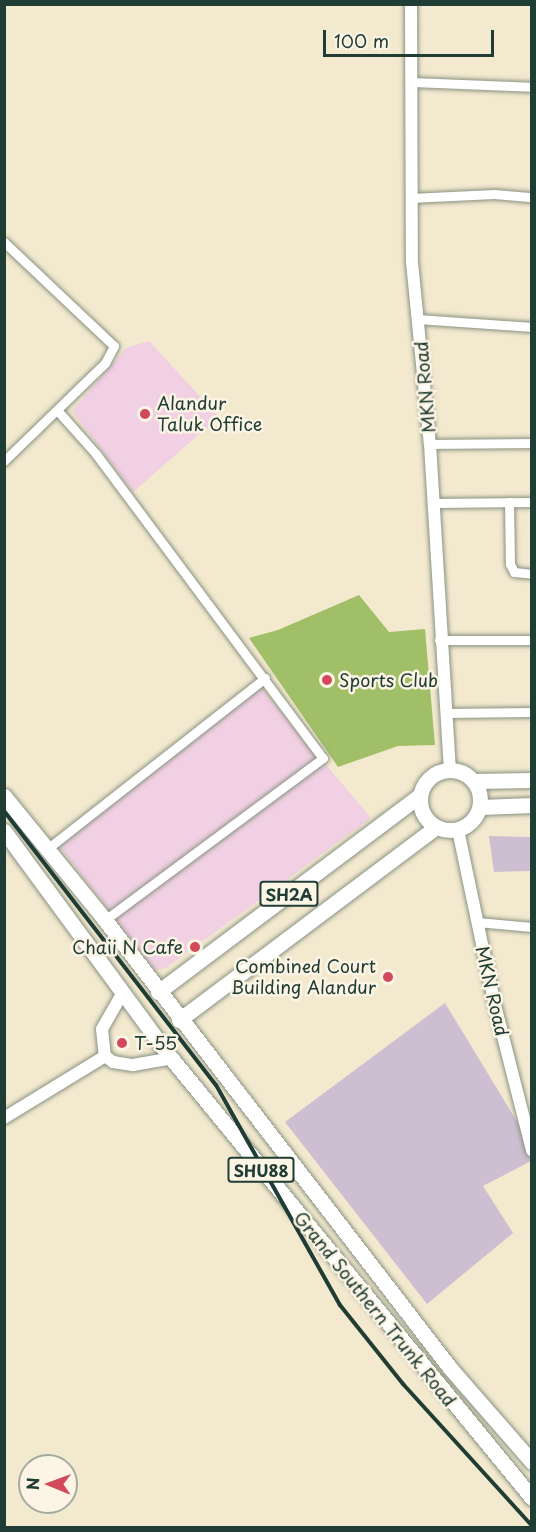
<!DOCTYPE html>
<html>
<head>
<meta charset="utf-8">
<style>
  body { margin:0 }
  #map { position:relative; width:536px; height:1532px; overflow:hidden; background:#f3e9cf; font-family:"Playpen Sans",sans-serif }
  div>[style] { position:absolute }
  .built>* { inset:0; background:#f1d0e3 }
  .industrial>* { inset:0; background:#cebed1 }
  .green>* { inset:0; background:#a0bf67 }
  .roads { filter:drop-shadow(0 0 2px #899382) drop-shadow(0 0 2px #899382) }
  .minor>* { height:9px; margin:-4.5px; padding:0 4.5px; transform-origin:4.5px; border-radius:4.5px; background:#fff }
  .tertiary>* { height:12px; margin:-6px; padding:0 6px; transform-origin:6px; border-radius:6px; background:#fff }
  .primary>* { height:15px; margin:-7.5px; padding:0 7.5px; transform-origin:7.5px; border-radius:7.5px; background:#fff }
  .primary>.ring { margin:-7.5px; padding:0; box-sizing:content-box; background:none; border:15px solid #fff; border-radius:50% }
  .rail>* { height:4px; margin:-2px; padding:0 2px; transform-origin:2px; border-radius:2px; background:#1f3d34 }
  .dots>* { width:16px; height:16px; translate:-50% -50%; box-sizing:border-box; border:3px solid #fcf5e5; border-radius:50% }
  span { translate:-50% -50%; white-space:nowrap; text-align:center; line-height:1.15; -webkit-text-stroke:5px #fcf5e5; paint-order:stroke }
  .shield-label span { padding:2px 4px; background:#fcf5e5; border:2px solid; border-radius:4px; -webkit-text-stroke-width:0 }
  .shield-label { font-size:16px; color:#1f3d34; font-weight:700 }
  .street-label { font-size:18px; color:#1f3d34 }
  .poi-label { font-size:18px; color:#1f3d34 }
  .left { translate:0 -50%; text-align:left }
  .right { translate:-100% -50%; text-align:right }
  .frame { position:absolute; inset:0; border:6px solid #1f3d34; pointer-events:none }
  .north { position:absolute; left:18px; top:1454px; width:60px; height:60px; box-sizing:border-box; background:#fcf5e5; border:2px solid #a4ab9e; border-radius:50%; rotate:271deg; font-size:16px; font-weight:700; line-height:24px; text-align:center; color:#1f3d34 }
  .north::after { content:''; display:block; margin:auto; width:21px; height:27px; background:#d1495b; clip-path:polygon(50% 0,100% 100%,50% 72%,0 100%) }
  .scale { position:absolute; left:323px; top:30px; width:171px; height:27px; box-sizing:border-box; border:3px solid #1f3d34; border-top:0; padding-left:8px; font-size:18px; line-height:21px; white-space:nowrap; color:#1f3d34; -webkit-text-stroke:4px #fcf5e5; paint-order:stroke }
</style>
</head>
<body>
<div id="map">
  <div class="built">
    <i style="clip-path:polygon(149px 341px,219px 417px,133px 492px,72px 411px,126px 348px)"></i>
    <i style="clip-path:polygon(258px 684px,371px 818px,166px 968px,155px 970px,56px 842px)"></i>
  </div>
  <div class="industrial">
    <i style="clip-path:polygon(489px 836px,531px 837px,531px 871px,494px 872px)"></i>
    <i style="clip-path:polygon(445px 1003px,524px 1133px,531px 1161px,483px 1186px,513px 1233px,427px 1304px,285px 1122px)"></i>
  </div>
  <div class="green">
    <i style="clip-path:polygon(359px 595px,389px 632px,425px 629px,435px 745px,398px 746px,338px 767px,249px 638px,278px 630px)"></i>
  </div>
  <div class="roads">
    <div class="minor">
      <i style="left:410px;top:82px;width:122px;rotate:2.3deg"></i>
      <i style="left:410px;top:198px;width:84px;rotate:-2.7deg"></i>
      <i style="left:494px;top:194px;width:38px;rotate:5deg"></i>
      <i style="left:4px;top:242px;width:151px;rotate:43.4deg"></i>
      <i style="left:114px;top:346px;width:19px;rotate:118deg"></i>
      <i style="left:105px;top:363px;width:141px;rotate:135.9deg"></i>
      <i style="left:418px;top:319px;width:114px;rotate:4deg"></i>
      <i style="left:57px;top:410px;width:59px;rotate:48.4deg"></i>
      <i style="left:96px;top:454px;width:379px;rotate:53.3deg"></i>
      <i style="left:323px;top:758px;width:272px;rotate:143.4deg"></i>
      <i style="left:430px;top:444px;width:102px;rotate:-0.6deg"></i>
      <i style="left:509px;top:502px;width:62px;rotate:89.1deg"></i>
      <i style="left:510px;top:564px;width:9px;rotate:63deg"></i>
      <i style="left:514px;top:572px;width:18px;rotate:6deg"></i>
      <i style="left:433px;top:503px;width:99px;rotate:-0.6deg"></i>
      <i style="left:439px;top:640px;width:93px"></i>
      <i style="left:445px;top:713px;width:87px;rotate:-0.7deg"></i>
      <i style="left:47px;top:849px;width:277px;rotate:-38.1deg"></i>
      <i style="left:477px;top:922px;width:55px;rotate:5.2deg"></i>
    </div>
    <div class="tertiary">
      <i style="left:411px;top:4px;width:258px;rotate:89.8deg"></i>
      <i style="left:412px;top:262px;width:183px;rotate:84.4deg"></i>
      <i style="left:430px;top:444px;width:326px;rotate:86.5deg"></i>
      <i style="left:458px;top:830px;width:175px;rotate:78.1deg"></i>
      <i style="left:494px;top:1001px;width:154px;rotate:75.7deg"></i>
      <i style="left:122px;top:994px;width:40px;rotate:119.7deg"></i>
      <i style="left:102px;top:1029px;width:27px;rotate:84deg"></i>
      <i style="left:105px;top:1056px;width:10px;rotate:37deg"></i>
      <i style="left:113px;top:1062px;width:20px;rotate:9deg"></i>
      <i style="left:133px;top:1065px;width:39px;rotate:-10deg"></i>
      <i style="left:4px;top:1118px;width:119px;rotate:-31.5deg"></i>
    </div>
    <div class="primary">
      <i class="ring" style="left:420px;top:770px;width:45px;height:45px"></i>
      <i style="left:474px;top:781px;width:58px;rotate:-1deg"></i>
      <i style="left:4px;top:796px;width:160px;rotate:50.8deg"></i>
      <i style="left:105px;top:920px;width:565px;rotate:52.4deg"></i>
      <i style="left:450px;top:1368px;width:125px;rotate:48.9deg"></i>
      <i style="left:480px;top:807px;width:52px;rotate:-2.2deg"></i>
      <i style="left:4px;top:831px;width:282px;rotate:53.7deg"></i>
      <i style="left:171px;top:1058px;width:569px;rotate:50.63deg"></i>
      <i style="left:158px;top:992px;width:328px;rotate:-36.9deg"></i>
      <i style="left:179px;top:1020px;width:321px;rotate:-36.9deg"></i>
    </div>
  </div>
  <div class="rail">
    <i style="left:4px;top:811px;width:346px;rotate:52.3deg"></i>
    <i style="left:216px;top:1085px;width:253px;rotate:60.6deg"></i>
    <i style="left:340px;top:1305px;width:101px;rotate:51.4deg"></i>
    <i style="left:403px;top:1384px;width:192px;rotate:47.7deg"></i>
  </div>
  <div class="dots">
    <i style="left:145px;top:414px;background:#d1495b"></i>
    <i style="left:327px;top:680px;background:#d1495b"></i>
    <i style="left:195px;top:947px;background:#d1495b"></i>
    <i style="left:388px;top:977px;background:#d1495b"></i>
    <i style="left:122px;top:1043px;background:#d1495b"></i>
  </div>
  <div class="shield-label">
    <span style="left:289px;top:894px">SH2A</span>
    <span style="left:261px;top:1170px">SHU88</span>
  </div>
  <div class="street-label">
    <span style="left:425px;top:387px;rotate:-95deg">MKN Road</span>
    <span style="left:492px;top:991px;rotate:77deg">MKN Road</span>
    <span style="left:375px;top:1309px;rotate:51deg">Grand Southern Trunk Road</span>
  </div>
  <div class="poi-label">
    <span class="left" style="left:157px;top:414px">Alandur<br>Taluk Office</span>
    <span class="left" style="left:339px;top:680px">Sports Club</span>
    <span class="right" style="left:183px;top:947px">Chaii N Cafe</span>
    <span class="right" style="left:376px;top:977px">Combined Court<br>Building Alandur</span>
    <span class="left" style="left:134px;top:1043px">T-55</span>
  </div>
  <div class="frame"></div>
  <div class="north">N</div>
  <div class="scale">100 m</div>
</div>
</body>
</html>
